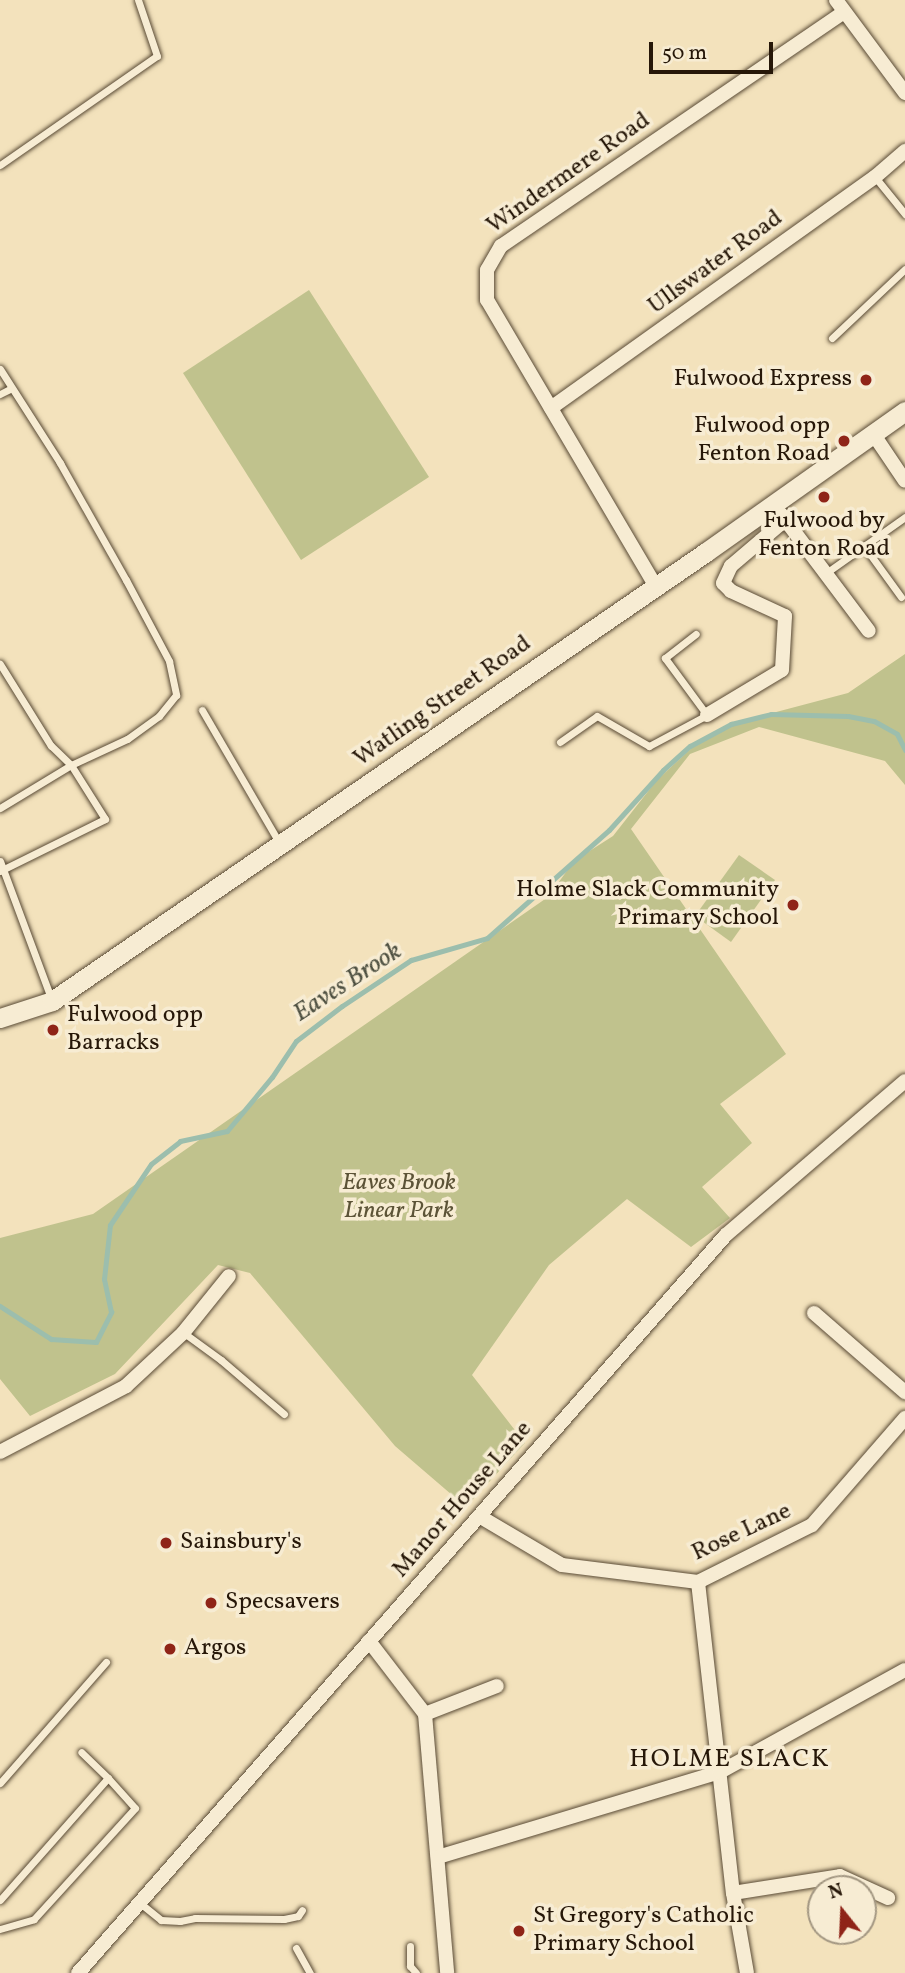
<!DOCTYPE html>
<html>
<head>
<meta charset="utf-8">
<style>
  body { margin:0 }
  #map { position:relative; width:905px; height:1973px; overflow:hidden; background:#f3e2bc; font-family:Vollkorn,serif }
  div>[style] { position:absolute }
  .green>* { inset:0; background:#c0c28d }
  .stream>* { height:5px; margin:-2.5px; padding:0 2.5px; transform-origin:2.5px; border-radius:2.5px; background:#9cbead }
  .roads { filter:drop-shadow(0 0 2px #594a35) drop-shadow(0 0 2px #594a35) }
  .service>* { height:7px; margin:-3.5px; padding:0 3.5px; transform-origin:3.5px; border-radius:3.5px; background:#f7ecd3 }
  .minor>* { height:14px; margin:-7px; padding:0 7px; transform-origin:7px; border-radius:7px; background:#f7ecd3 }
  .secondary>* { height:19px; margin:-9.5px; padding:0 9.5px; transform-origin:9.5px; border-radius:9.5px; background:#f7ecd3 }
  .dots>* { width:19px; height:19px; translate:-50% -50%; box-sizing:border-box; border:4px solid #f7ecd3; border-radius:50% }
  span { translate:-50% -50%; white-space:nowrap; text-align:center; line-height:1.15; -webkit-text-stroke:7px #f7ecd3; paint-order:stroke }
  .street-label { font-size:24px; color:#261708 }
  .poi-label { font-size:24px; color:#261708 }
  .right { translate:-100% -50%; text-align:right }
  .left { translate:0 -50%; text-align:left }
  .park-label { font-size:24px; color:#5c5337; font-style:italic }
  .water-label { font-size:26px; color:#4f5142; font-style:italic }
  .neighbourhood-label { font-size:26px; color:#261708; letter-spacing:2px }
  .north { position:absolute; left:807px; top:1875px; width:70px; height:70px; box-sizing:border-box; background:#f7ecd3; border:2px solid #a39782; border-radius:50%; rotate:342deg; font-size:19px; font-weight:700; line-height:28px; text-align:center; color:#261708 }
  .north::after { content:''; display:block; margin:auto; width:24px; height:32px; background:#8f2418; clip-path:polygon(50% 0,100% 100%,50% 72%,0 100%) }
  .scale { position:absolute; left:649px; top:42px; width:124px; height:32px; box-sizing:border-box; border:4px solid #261708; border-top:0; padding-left:9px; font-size:21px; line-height:24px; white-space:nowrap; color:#261708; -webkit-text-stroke:5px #f7ecd3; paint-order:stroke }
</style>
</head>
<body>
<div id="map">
  <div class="green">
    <i style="clip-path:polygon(309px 290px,429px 477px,301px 560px,183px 373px)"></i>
    <i style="clip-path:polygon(905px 654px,905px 785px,885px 761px,759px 727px,690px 754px,631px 829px,786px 1054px,720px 1104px,752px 1143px,702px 1187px,730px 1218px,691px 1247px,627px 1199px,549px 1265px,472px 1375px,525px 1443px,466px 1507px,395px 1446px,250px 1273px,218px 1265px,115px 1374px,30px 1416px,0 1379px,0 1238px,93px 1214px,548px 897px,574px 861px,613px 836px,657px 780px,696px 744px,731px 724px,848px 693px)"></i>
    <i style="clip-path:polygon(739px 855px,775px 880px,731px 942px,695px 916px)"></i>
  </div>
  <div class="stream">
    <i style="left:0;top:1306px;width:61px;rotate:32.9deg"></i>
    <i style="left:51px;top:1339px;width:45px;rotate:3.8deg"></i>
    <i style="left:96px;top:1342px;width:34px;rotate:-63deg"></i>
    <i style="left:111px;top:1312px;width:34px;rotate:-102deg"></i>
    <i style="left:104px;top:1279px;width:54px;rotate:-83.7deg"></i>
    <i style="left:110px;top:1225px;width:73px;rotate:-56.1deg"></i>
    <i style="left:151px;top:1164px;width:37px;rotate:-38deg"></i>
    <i style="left:180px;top:1141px;width:48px;rotate:-12deg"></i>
    <i style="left:227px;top:1131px;width:70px;rotate:-50.2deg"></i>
    <i style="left:272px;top:1077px;width:43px;rotate:-56.3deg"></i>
    <i style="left:296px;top:1041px;width:58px;rotate:-37.3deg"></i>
    <i style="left:342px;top:1006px;width:83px;rotate:-33.7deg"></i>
    <i style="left:411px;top:960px;width:79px;rotate:-16.1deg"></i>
    <i style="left:487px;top:938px;width:163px;rotate:-41.5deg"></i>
    <i style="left:609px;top:830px;width:81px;rotate:-48deg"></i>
    <i style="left:663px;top:770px;width:36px;rotate:-42deg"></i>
    <i style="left:690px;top:746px;width:47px;rotate:-28.2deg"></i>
    <i style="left:731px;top:724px;width:41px;rotate:-14deg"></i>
    <i style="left:771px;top:714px;width:77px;rotate:1.5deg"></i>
    <i style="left:848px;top:716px;width:26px;rotate:11deg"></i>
    <i style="left:874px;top:721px;width:26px;rotate:29deg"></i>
    <i style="left:897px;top:734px;width:18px;rotate:63deg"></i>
  </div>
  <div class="roads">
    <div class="service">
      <i style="left:0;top:165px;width:191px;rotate:-34.8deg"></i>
      <i style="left:157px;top:56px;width:59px;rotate:-108.7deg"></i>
      <i style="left:875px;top:177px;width:48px;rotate:51deg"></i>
      <i style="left:832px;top:338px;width:100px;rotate:-43.4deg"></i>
      <i style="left:0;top:369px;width:112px;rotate:57.4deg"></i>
      <i style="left:60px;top:463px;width:134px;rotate:60.6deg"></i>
      <i style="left:126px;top:580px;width:92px;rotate:62deg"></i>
      <i style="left:169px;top:661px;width:35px;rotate:78deg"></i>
      <i style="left:176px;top:695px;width:27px;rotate:129deg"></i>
      <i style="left:159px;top:716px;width:39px;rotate:144deg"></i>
      <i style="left:127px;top:739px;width:62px;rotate:155.1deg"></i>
      <i style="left:71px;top:765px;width:28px;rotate:-136deg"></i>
      <i style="left:51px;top:746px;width:97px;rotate:-121.9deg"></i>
      <i style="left:0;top:394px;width:13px;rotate:-27deg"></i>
      <i style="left:864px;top:546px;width:63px;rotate:54deg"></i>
      <i style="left:826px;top:573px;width:97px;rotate:-35.3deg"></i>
      <i style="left:202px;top:710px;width:155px;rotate:59.8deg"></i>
      <i style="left:560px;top:742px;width:45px;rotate:-35.1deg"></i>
      <i style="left:597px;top:716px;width:60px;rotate:30deg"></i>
      <i style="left:649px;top:746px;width:66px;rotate:-28.1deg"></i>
      <i style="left:707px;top:715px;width:71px;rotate:-126.4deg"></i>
      <i style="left:665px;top:658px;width:39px;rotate:-38deg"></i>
      <i style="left:0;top:808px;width:83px;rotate:-31.2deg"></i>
      <i style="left:71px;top:765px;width:64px;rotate:57.8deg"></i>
      <i style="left:105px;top:819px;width:117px;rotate:153.7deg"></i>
      <i style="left:0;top:861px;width:146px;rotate:69.6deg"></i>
      <i style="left:184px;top:1333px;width:46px;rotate:36.1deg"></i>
      <i style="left:221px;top:1360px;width:83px;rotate:40.6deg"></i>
      <i style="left:0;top:1783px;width:161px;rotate:-48.8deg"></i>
      <i style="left:0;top:1900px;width:163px;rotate:-48.5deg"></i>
      <i style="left:108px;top:1778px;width:37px;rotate:-136deg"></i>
      <i style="left:140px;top:1903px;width:27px;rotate:39deg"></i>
      <i style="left:161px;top:1920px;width:19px;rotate:3deg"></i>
      <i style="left:180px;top:1921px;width:15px;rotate:-11deg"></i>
      <i style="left:195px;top:1918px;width:89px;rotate:0.6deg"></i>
      <i style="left:284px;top:1919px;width:14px;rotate:-12deg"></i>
      <i style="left:298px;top:1916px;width:7px;rotate:-56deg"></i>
      <i style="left:0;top:1929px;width:35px;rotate:-16deg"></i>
      <i style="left:34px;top:1919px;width:150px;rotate:-47.7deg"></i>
      <i style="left:135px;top:1808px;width:40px;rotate:-132deg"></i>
      <i style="left:410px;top:1946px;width:20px;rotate:90deg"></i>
      <i style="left:410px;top:1966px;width:9px;rotate:49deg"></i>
      <i style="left:296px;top:1948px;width:29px;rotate:61deg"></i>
    </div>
    <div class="minor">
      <i style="left:836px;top:0;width:116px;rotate:53.4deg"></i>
      <i style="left:551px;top:408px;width:398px;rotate:-35.5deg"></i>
      <i style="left:875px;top:177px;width:40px;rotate:-41deg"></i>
      <i style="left:874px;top:435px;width:55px;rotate:56deg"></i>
      <i style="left:781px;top:514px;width:146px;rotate:53.1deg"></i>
      <i style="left:655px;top:585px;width:331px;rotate:-120.5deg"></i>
      <i style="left:487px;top:300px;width:30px;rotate:-90deg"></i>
      <i style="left:487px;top:270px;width:28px;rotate:-60deg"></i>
      <i style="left:501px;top:246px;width:415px;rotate:-34.3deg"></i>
      <i style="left:707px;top:715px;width:87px;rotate:-31deg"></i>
      <i style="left:782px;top:670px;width:54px;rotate:-86.8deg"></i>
      <i style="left:785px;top:616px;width:60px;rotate:-155.2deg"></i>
      <i style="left:731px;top:591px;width:11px;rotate:-135deg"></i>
      <i style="left:723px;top:583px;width:19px;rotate:-65deg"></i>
      <i style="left:731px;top:566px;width:71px;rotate:-40.4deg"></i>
      <i style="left:814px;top:1313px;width:121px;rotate:41deg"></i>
      <i style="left:0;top:1452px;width:142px;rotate:-27.6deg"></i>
      <i style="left:126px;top:1386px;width:78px;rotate:-42.9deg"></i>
      <i style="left:183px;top:1333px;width:73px;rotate:-51.1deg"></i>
      <i style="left:479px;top:1516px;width:96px;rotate:30.6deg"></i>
      <i style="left:562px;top:1565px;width:137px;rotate:7.1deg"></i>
      <i style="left:698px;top:1582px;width:127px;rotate:-26.6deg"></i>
      <i style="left:812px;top:1525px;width:142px;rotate:-49deg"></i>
      <i style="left:698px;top:1582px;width:313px;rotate:83.6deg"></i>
      <i style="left:733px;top:1893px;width:81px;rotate:80.1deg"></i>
      <i style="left:369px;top:1641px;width:92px;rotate:52.5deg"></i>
      <i style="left:425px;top:1714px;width:260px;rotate:85.1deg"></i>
      <i style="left:425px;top:1714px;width:77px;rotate:-21.3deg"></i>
      <i style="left:438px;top:1857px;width:295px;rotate:-16.8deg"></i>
      <i style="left:720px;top:1772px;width:211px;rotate:-28.9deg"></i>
      <i style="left:733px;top:1893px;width:108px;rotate:-9deg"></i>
      <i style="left:840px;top:1876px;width:53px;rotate:24.6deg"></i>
      <i style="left:78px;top:1973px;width:982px;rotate:-48.72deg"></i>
      <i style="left:726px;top:1235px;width:236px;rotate:-40.7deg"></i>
    </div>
    <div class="secondary">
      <i style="left:0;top:1018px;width:55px;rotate:-18.1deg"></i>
      <i style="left:52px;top:1001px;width:793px;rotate:-34.47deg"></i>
      <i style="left:706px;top:552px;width:244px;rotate:-35.3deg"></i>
    </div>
  </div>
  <div class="dots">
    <i style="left:866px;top:380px;background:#8f2418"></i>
    <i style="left:844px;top:441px;background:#8f2418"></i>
    <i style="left:824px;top:497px;background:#8f2418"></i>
    <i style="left:793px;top:905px;background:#8f2418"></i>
    <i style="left:53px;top:1030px;background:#8f2418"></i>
    <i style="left:166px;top:1543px;background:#8f2418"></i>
    <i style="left:211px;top:1603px;background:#8f2418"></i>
    <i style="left:170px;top:1649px;background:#8f2418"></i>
    <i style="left:519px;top:1931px;background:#8f2418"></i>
  </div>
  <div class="street-label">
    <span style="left:569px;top:174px;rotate:-35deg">Windermere Road</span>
    <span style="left:716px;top:263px;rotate:-36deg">Ullswater Road</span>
    <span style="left:443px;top:702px;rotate:-35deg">Watling Street Road</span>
    <span style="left:463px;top:1500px;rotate:-49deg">Manor House Lane</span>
    <span style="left:742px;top:1533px;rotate:-25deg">Rose Lane</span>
  </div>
  <div class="poi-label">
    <span class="right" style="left:852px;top:380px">Fulwood Express</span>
    <span class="right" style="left:830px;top:441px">Fulwood opp<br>Fenton Road</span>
    <span style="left:824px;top:536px">Fulwood by<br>Fenton Road</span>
    <span class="right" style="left:779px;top:905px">Holme Slack Community<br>Primary School</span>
    <span class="left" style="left:67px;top:1030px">Fulwood opp<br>Barracks</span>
    <span class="left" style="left:180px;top:1543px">Sainsbury's</span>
    <span class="left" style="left:225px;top:1603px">Specsavers</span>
    <span class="left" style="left:184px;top:1649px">Argos</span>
    <span class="left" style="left:533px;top:1931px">St Gregory's Catholic<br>Primary School</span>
  </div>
  <div class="park-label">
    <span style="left:399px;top:1198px">Eaves Brook<br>Linear Park</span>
  </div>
  <div class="water-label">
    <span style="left:348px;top:983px;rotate:-33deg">Eaves Brook</span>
  </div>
  <div class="neighbourhood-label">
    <span style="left:730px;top:1760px">HOLME SLACK</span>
  </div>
  <div class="north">N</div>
  <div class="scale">50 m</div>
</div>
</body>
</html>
